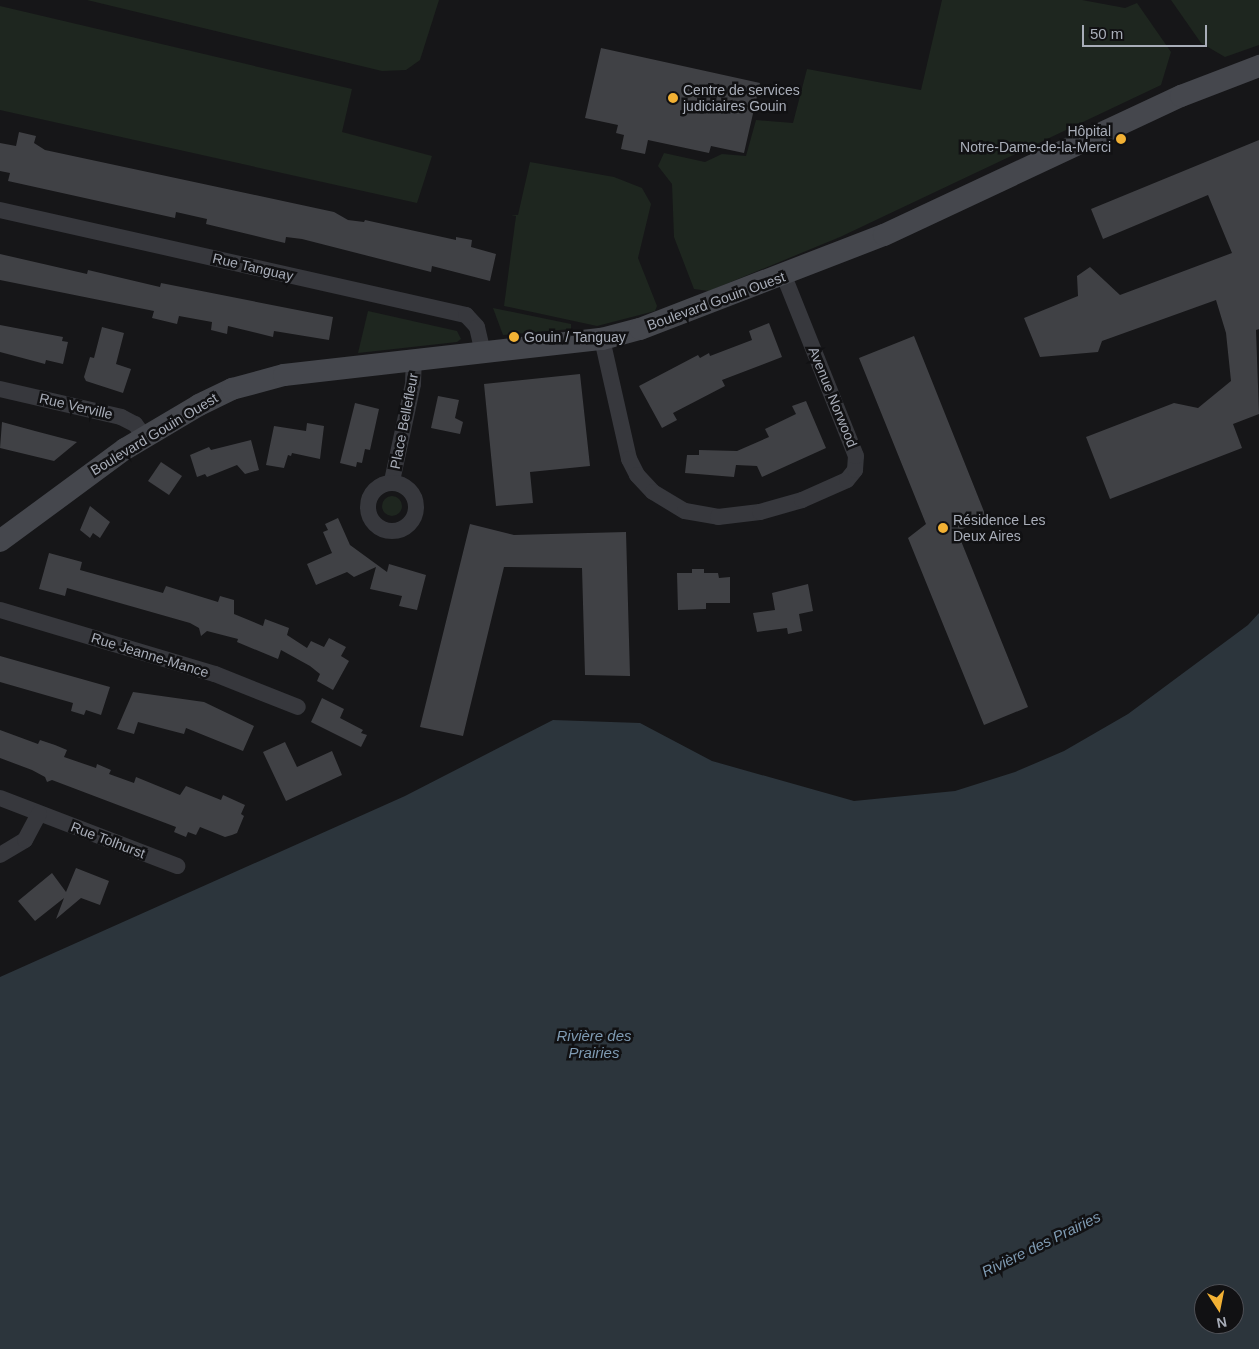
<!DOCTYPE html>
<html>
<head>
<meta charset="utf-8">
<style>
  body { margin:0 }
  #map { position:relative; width:1259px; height:1349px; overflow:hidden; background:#161618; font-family:Helvetica,sans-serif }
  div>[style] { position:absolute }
  .green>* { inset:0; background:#1e261f }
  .round { border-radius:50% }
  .water>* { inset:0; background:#2c353c }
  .building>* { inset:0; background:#404145 }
  .street>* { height:16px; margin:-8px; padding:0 8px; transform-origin:8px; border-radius:8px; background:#37383d }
  .street>.ring { margin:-8px; padding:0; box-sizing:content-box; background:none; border:16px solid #37383d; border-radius:50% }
  .secondary>* { height:22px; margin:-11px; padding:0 11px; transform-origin:11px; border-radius:11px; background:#45474d }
  .dots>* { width:14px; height:14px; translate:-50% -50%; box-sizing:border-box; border:2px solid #111113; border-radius:50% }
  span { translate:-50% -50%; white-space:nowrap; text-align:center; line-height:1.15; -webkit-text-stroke:5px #111113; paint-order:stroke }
  .poi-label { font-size:14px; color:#a8adb8 }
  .left { translate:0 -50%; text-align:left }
  .right { translate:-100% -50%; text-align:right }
  .street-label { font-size:14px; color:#a8adb8 }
  .water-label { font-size:15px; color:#7f9bb3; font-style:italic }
  .north { position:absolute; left:1194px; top:1284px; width:50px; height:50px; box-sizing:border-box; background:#111113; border:1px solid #4d4f55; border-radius:50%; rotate:169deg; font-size:14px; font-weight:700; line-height:20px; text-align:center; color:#a8adb8 }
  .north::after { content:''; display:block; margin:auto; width:18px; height:22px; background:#f2b134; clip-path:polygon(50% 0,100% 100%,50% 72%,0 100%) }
  .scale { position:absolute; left:1082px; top:25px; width:125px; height:22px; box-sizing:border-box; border:2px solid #a8adb8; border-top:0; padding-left:6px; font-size:15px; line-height:18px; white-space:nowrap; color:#a8adb8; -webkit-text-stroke:4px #111113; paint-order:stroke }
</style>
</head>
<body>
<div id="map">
  <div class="green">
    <i style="clip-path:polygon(87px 0,439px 0,420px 60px,406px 70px,382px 71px)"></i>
    <i style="clip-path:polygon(942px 0,1082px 0,1125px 8px,1137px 3px,1171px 52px,1161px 85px,840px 237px,709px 291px,694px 289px,674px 237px,672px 184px,658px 166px,664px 153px,705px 162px,722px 154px,746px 156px,756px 120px,793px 123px,807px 69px,921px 90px)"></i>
    <i style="clip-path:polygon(1171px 0,1259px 0,1259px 45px,1225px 57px,1201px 43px)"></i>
    <i style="clip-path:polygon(0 6px,352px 89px,342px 132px,432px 156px,417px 203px,0 110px)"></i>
    <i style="clip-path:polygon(530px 162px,614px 177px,642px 188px,651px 204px,638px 258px,657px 306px,655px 311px,597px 326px,504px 306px,516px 216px,511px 215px,518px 215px)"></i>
    <i style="clip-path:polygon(493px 308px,571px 324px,571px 329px,503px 335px)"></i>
    <i style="clip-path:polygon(368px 311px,457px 331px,461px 339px,457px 342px,358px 353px)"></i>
    <i class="round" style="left:382px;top:496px;width:20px;height:20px"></i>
  </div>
  <div class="water">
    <i style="clip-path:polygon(evenodd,1259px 613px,1259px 1349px,0 1349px,0 977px,405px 796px,553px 720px,640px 723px,712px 761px,854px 801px,955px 791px,1015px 772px,1064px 751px,1128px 714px,1248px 625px,1259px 613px,1204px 1294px,1234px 1294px,1234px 1324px,1204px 1324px,1204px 1294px)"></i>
  </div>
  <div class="building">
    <i style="clip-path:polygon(601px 48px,760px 83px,744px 153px,711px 146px,709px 153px,648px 140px,645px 154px,621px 149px,624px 135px,616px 133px,618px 125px,585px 118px)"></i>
    <i style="clip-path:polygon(19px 132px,36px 136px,34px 143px,45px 150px,334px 212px,348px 220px,364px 222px,365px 220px,456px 240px,456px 237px,472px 240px,471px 247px,496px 254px,490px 281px,432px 266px,431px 272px,302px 239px,286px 237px,285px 243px,268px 239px,206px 224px,207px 219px,176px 212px,175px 218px,8px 181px,10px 173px,0 171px,0 143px,16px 146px)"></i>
    <i style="clip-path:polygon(1259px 140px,1259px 329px,1256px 330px,1259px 414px,1233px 424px,1242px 448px,1110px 499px,1086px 437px,1174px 403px,1198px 408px,1231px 381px,1226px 333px,1216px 300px,1102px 341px,1098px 352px,1040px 357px,1024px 318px,1078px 296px,1077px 276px,1090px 267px,1120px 295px,1232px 253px,1208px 195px,1103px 239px,1091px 209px)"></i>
    <i style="clip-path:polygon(0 254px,87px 274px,88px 270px,160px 287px,161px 283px,333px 317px,329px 340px,274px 331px,273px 337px,228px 326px,227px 334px,211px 330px,212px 322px,179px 316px,177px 324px,152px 318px,154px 311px,0 280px)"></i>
    <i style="clip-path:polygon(769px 323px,782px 357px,722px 380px,725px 386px,673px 413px,677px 420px,662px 428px,639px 386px,698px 355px,700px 358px,709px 353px,710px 356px,752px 340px,749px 331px)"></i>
    <i style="clip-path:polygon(0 325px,63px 337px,62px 341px,68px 342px,63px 364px,46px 360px,45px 364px,0 352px)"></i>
    <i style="clip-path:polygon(102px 327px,124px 333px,116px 364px,131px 369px,123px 393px,86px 381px,84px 377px,90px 357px,94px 358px)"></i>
    <i style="clip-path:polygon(914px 336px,987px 519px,957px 531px,1028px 707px,984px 725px,908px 538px,926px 524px,859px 358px)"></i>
    <i style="clip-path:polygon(580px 374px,590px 466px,530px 472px,533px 503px,496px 506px,484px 384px)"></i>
    <i style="clip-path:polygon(438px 396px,459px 400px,455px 418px,463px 422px,460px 434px,431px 428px)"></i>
    <i style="clip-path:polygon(806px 401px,826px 448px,762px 477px,757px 466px,736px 465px,734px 477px,685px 473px,687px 455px,699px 455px,699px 450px,737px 451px,769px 437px,765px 429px,796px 414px,792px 406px)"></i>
    <i style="clip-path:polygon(355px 403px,379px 409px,370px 450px,365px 449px,362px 463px,357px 462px,356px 467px,340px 463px)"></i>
    <i style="clip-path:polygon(2px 422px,35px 431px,77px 442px,54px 461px,0 448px)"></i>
    <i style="clip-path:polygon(307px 423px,324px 426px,320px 459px,292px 453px,291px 456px,288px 455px,284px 468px,266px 465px,274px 426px,306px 431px)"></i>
    <i style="clip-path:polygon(251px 440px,259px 470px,245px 474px,237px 465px,207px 477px,205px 474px,197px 477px,190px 455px,209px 447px,211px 450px)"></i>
    <i style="clip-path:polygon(161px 462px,182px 476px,169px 495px,148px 481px)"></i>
    <i style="clip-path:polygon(90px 506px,110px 522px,100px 538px,93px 533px,90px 538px,80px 530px)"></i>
    <i style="clip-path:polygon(338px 518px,350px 545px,387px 572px,389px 564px,426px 575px,417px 610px,399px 606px,402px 596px,370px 589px,376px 567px,354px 577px,347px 572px,316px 585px,307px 564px,332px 553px,323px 532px,328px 530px,325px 524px)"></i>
    <i style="clip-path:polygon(470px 524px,514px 535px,626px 532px,630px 676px,585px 675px,582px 568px,504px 567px,463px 736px,420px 727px)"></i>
    <i style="clip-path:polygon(49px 553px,82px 562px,80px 570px,163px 593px,166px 586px,218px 602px,220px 596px,234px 600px,234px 614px,263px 626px,265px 619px,289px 628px,287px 635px,307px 648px,311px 641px,324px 647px,329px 638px,346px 647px,341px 656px,349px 661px,333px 690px,317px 681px,320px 674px,310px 666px,281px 650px,278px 659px,237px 642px,238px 639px,207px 631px,201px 636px,199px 628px,190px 623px,67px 588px,65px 596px,39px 589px)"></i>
    <i style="clip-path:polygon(692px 569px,704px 569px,704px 573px,718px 573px,719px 578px,730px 577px,730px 603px,706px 603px,706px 609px,678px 610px,677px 573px,692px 573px)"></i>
    <i style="clip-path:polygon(808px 584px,813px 611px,799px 614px,802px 631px,788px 634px,787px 628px,757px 632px,753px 613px,775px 610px,772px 593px)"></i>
    <i style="clip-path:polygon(0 656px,110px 687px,101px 715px,86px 710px,84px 715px,71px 711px,73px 703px,0 682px)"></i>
    <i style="clip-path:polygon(133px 692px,204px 702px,254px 726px,243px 751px,186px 728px,184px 734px,138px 722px,134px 734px,117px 729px)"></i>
    <i style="clip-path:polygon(322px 698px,344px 709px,340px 718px,363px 730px,361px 733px,367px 735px,361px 747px,311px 722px)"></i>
    <i style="clip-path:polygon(0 730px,38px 744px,40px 740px,55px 745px,67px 750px,64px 757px,96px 768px,97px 764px,111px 770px,109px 774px,134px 783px,136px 777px,180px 795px,186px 786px,221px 800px,223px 795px,245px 805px,241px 814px,244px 816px,237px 833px,232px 835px,225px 837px,200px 827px,196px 835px,188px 832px,186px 837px,174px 832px,176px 827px,52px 780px,47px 782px,45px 777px,32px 770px,0 758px)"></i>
    <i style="clip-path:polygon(285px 742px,297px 767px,332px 751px,342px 775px,286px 801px,263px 752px)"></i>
    <i style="clip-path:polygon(76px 868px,109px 881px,100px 905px,81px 898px,56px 919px,64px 898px,35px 921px,18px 901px,52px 873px,66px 892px)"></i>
  </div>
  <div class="street">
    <i style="left:0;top:210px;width:478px;rotate:12.7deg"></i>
    <i style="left:466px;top:315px;width:16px;rotate:47deg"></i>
    <i style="left:477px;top:327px;width:26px;rotate:77deg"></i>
    <i style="left:602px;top:339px;width:123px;rotate:77.3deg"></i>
    <i style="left:629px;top:459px;width:18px;rotate:63deg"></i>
    <i style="left:637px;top:475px;width:23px;rotate:47deg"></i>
    <i style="left:653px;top:492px;width:37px;rotate:31deg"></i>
    <i style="left:685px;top:511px;width:34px;rotate:10deg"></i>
    <i style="left:718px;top:517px;width:42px;rotate:-6.8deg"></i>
    <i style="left:760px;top:512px;width:44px;rotate:-15.9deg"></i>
    <i style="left:802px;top:500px;width:49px;rotate:-24deg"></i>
    <i style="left:847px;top:480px;width:13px;rotate:-51deg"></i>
    <i style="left:855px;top:470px;width:14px;rotate:-86deg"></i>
    <i style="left:856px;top:456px;width:194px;rotate:-111.8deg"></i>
    <i style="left:0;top:389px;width:124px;rotate:13deg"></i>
    <i style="left:121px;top:417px;width:16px;rotate:27deg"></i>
    <i style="left:135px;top:424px;width:15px;rotate:53deg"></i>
    <i style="left:392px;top:481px;width:99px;rotate:-77.8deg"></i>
    <i style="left:413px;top:384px;width:24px;rotate:-88deg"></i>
    <i class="ring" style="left:368px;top:483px;width:32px;height:32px"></i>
    <i style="left:0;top:610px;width:224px;rotate:16.6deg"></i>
    <i style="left:215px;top:674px;width:89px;rotate:21.7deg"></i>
    <i style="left:0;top:798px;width:190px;rotate:21deg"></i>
    <i style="left:0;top:855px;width:29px;rotate:-31deg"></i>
    <i style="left:25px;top:840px;width:30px;rotate:-62deg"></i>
  </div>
  <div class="secondary">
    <i style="left:0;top:541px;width:155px;rotate:-36.4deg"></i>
    <i style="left:125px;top:449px;width:86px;rotate:-30.7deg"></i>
    <i style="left:199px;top:405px;width:37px;rotate:-26deg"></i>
    <i style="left:232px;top:389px;width:54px;rotate:-15.1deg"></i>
    <i style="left:284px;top:375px;width:320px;rotate:-6.5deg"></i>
    <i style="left:602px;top:339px;width:39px;rotate:-15deg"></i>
    <i style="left:640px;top:329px;width:261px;rotate:-21.1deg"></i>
    <i style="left:884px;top:235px;width:328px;rotate:-25.1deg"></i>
    <i style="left:1181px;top:96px;width:84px;rotate:-21deg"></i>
  </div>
  <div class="dots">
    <i style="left:673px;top:98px;background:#f2b134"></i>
    <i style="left:1121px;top:139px;background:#f2b134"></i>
    <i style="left:514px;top:337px;background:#f2b134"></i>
    <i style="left:943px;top:528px;background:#f2b134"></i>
  </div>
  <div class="poi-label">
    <span class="left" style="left:683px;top:98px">Centre de services<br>judiciaires Gouin</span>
    <span class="right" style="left:1111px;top:139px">Hôpital<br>Notre-Dame-de-la-Merci</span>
    <span class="left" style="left:524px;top:337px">Gouin / Tanguay</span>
    <span class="left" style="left:953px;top:528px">Résidence Les<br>Deux Aires</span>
  </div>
  <div class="street-label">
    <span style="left:253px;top:267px;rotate:13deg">Rue Tanguay</span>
    <span style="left:716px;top:301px;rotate:-20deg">Boulevard Gouin Ouest</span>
    <span style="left:833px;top:397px;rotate:68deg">Avenue Norwood</span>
    <span style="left:76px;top:406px;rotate:13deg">Rue Verville</span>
    <span style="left:404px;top:421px;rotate:-79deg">Place Bellefleur</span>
    <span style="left:154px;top:434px;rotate:-31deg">Boulevard Gouin Ouest</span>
    <span style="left:150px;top:655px;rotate:17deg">Rue Jeanne-Mance</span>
    <span style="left:108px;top:840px;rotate:21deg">Rue Tolhurst</span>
  </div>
  <div class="water-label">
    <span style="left:594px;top:1044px">Rivière des<br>Prairies</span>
    <span style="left:1041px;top:1244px;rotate:-26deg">Rivière des Prairies</span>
  </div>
  <div class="north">N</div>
  <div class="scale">50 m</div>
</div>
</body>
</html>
